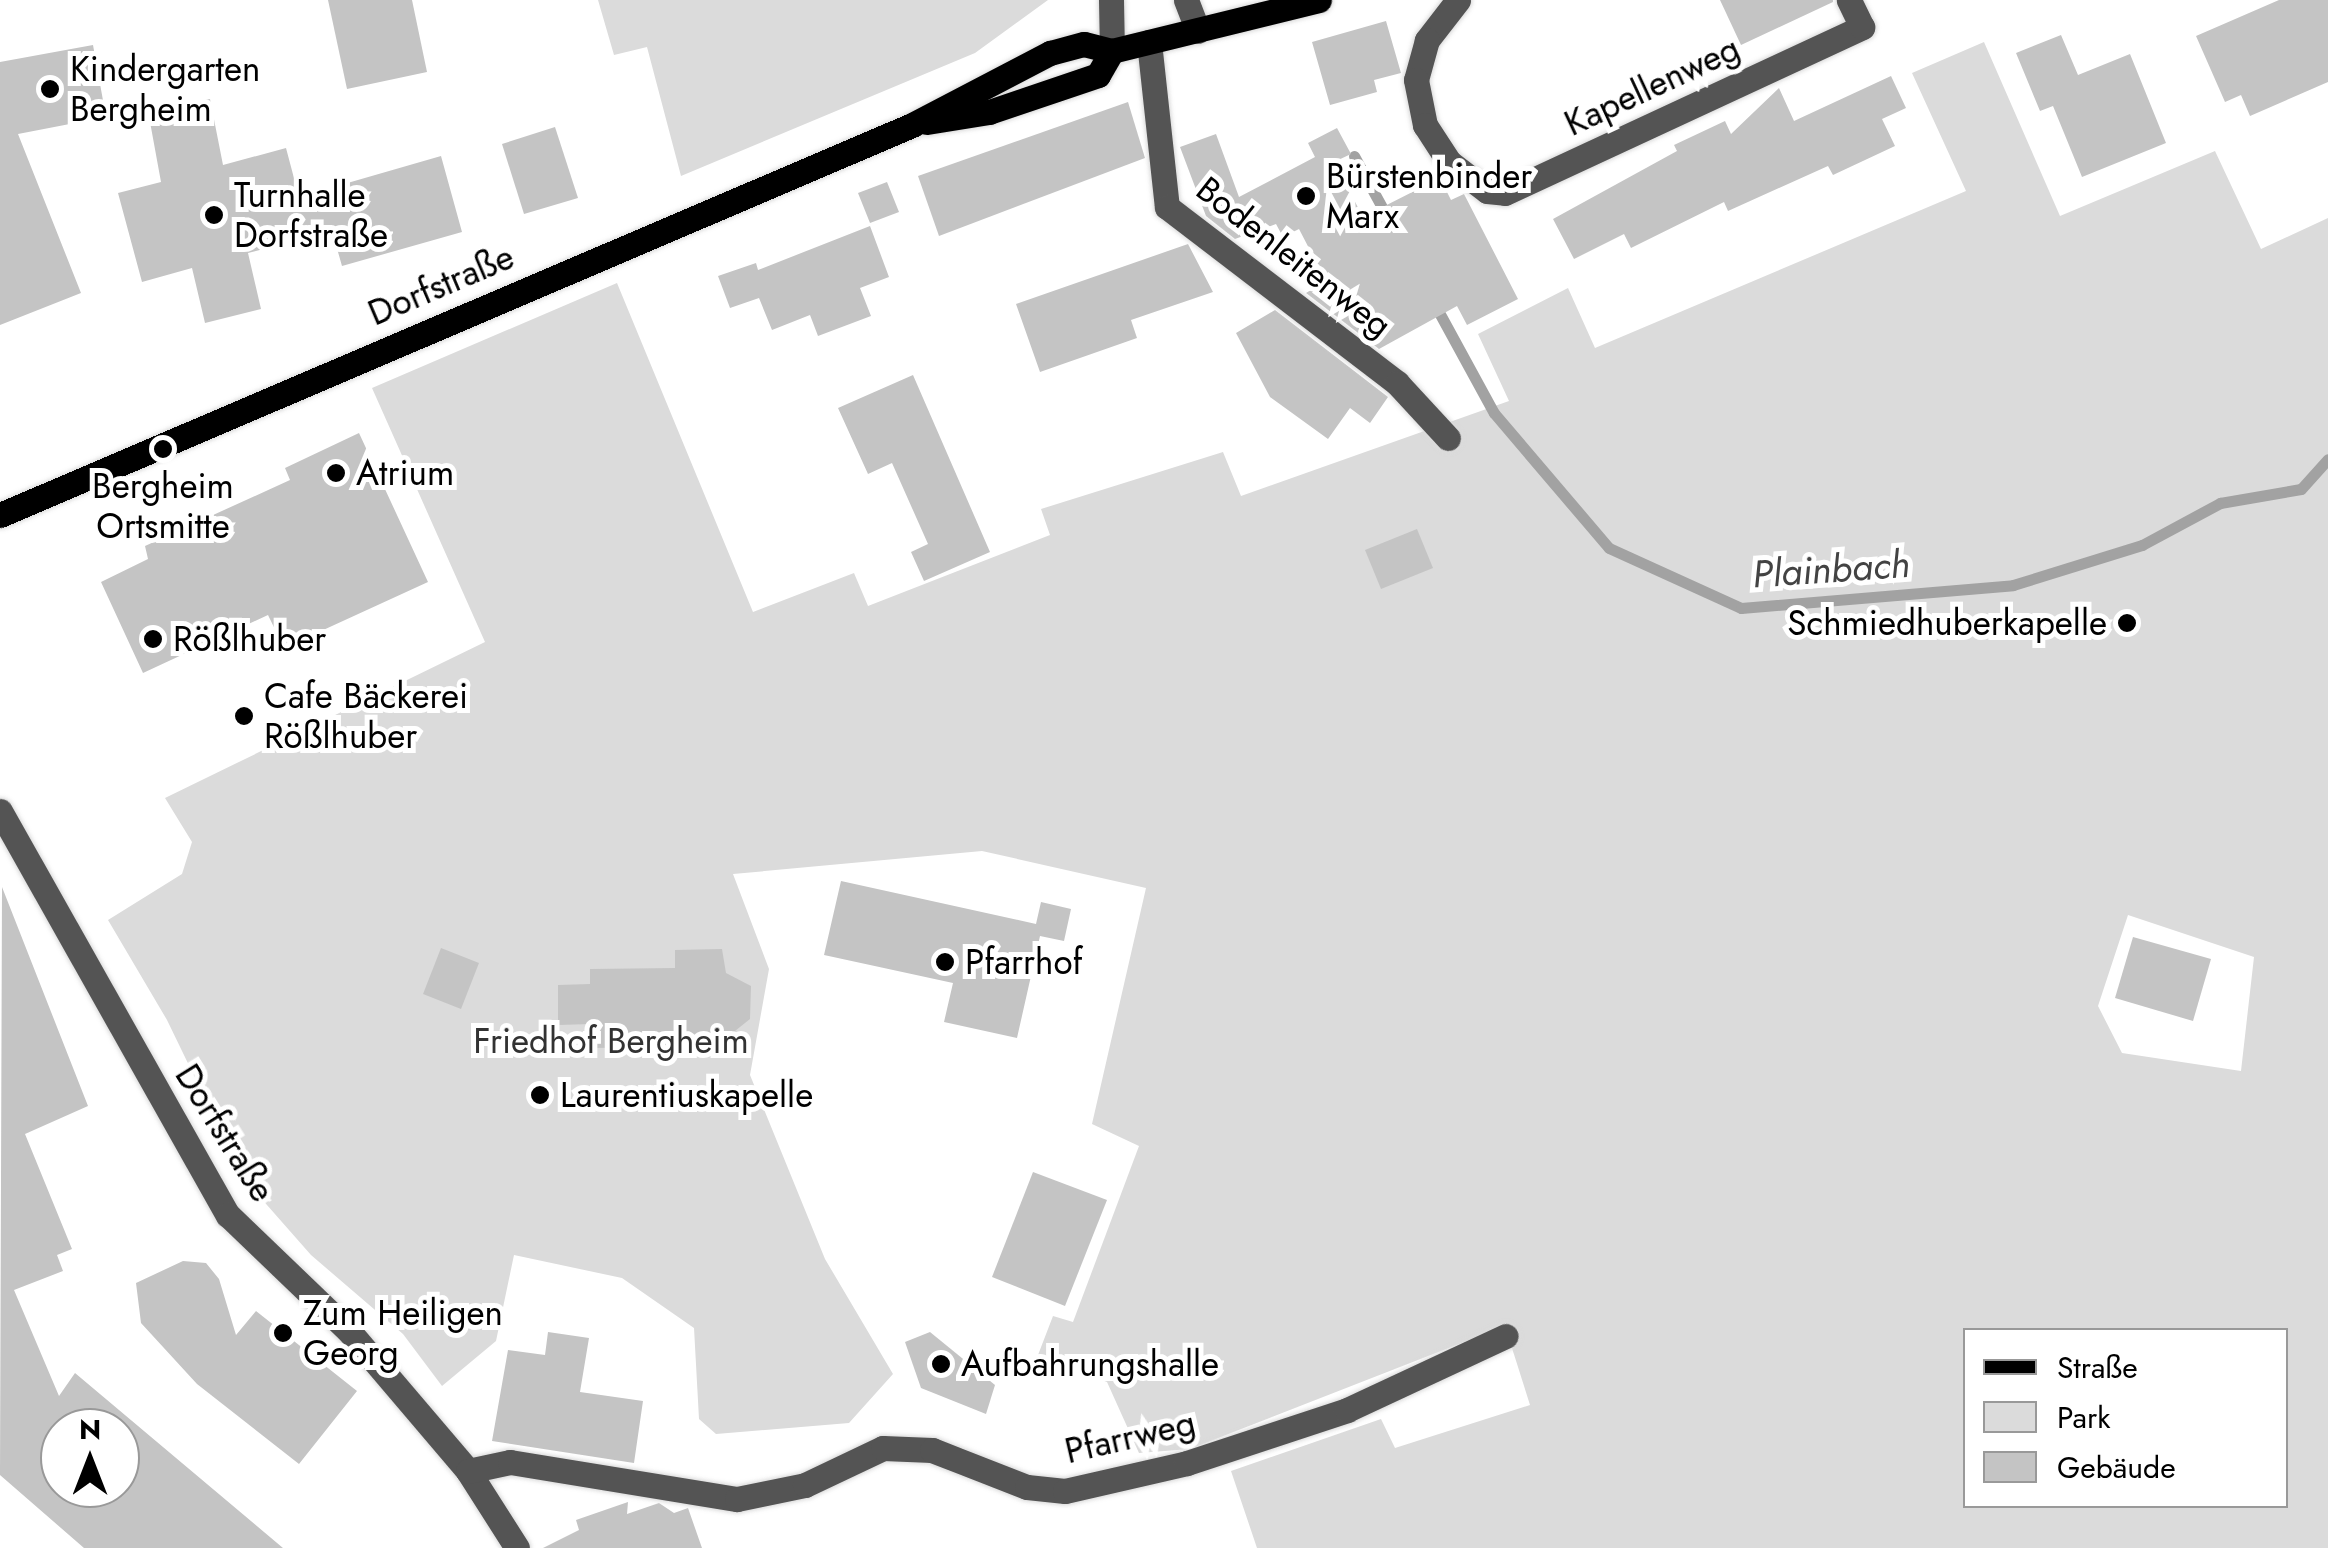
<!DOCTYPE html>
<html>
<head>
<meta charset="utf-8">
<style>
  body { margin:0 }
  #map { position:relative; width:2328px; height:1548px; overflow:hidden; background:#fff; font-family:Jost,sans-serif }
  div>[style] { position:absolute }
  .green>* { inset:0; background:#dbdbdb }
  .stream>* { height:11px; margin:-5.5px; padding:0 5.5px; transform-origin:5.5px; border-radius:5.5px; background:#a2a2a2 }
  .building>* { inset:0; background:#c4c4c4 }
  .roads { filter:drop-shadow(0 0 2px #dbdbdb) drop-shadow(0 0 2px #dbdbdb) }
  .minor>* { height:25px; margin:-12.5px; padding:0 12.5px; transform-origin:12.5px; border-radius:12.5px; background:#545454 }
  .major>* { height:25px; margin:-12.5px; padding:0 12.5px; transform-origin:12.5px; border-radius:12.5px; background:#000 }
  .dots>* { width:28px; height:28px; translate:-50% -50%; box-sizing:border-box; border:5px solid #fff; border-radius:50% }
  span { translate:-50% -50%; white-space:nowrap; text-align:center; line-height:1.15; -webkit-text-stroke:10px #fff; paint-order:stroke }
  .poi-label { font-size:35px; color:#000 }
  .left { translate:0 -50%; text-align:left }
  .right { translate:-100% -50%; text-align:right }
  .street-label { font-size:35px; color:#000 }
  .park-label { font-size:35px; color:#323232 }
  .water-label { font-size:38px; color:#434343; font-style:italic }
  .legend { position:absolute; left:1963px; top:1328px; width:325px; height:180px; box-sizing:border-box; background:#fff; border:2px solid #999; margin:0; padding:12px 18px; list-style:none; font-size:30px; color:#000 }
  .legend li { display:flex; align-items:center; gap:20px; height:50px }
  .legend b { width:50px; border:2px solid #999 }
  .north { position:absolute; left:40px; top:1408px; width:100px; height:100px; box-sizing:border-box; background:#fff; border:2px solid #999; border-radius:50%; rotate:0deg; font-size:28px; font-weight:700; line-height:40px; text-align:center; color:#000 }
  .north::after { content:''; display:block; margin:auto; width:35px; height:45px; background:#000; clip-path:polygon(50% 0,100% 100%,50% 72%,0 100%) }
</style>
</head>
<body>
<div id="map">
  <div class="green">
    <i style="clip-path:polygon(598px 0,1048px 0,975px 53px,681px 176px,647px 47px,614px 55px)"></i>
    <i style="clip-path:polygon(evenodd,1984px 42px,2060px 216px,2215px 151px,2261px 249px,2328px 218px,2328px 1548px,1257px 1548px,1231px 1471px,1381px 1419px,1395px 1448px,1530px 1405px,1505px 1326px,1190px 1449px,1139px 1453px,1107px 1382px,1038px 1355px,1053px 1316px,1073px 1322px,1139px 1146px,1092px 1124px,1146px 888px,982px 851px,733px 874px,769px 969px,750px 1075px,825px 1259px,893px 1374px,849px 1423px,716px 1434px,699px 1419px,694px 1328px,622px 1278px,514px 1255px,496px 1341px,442px 1386px,403px 1334px,311px 1255px,244px 1179px,167px 1020px,108px 920px,182px 874px,192px 842px,165px 798px,485px 642px,372px 388px,617px 283px,753px 612px,854px 573px,868px 606px,1050px 535px,1041px 509px,1223px 452px,1241px 496px,1509px 401px,1478px 334px,1568px 288px,1595px 348px,1966px 191px,1912px 73px,1984px 42px,2128px 915px,2254px 957px,2241px 1071px,2122px 1053px,2098px 1006px,2128px 915px,1984px 42px,1966px 1330px,2286px 1330px,2286px 1506px,1966px 1506px,1966px 1330px)"></i>
  </div>
  <div class="stream">
    <i style="left:1354px;top:156px;width:71px;rotate:61.3deg"></i>
    <i style="left:1435px;top:305px;width:123px;rotate:61.4deg"></i>
    <i style="left:1494px;top:413px;width:177px;rotate:49.6deg"></i>
    <i style="left:1609px;top:548px;width:145px;rotate:24.4deg"></i>
    <i style="left:1741px;top:608px;width:273px;rotate:-4.8deg"></i>
    <i style="left:2013px;top:585px;width:135px;rotate:-17.2deg"></i>
    <i style="left:2142px;top:545px;width:89px;rotate:-28.3deg"></i>
    <i style="left:2220px;top:503px;width:82px;rotate:-9.8deg"></i>
    <i style="left:2301px;top:489px;width:40px;rotate:-48deg"></i>
  </div>
  <div class="building">
    <i style="clip-path:polygon(328px 0,412px 0,427px 72px,347px 89px)"></i>
    <i style="clip-path:polygon(1720px 0,1833px 0,1833px 2px,1741px 45px)"></i>
    <i style="clip-path:polygon(2279px 0,2328px 0,2328px 82px,2250px 116px,2241px 95px,2225px 102px,2196px 36px)"></i>
    <i style="clip-path:polygon(1386px 21px,1401px 73px,1374px 80px,1377px 92px,1330px 105px,1312px 42px)"></i>
    <i style="clip-path:polygon(2061px 35px,2078px 75px,2130px 54px,2166px 143px,2082px 177px,2053px 106px,2040px 111px,2016px 53px)"></i>
    <i style="clip-path:polygon(93px 45px,106px 117px,18px 134px,81px 293px,0 325px,0 62px)"></i>
    <i style="clip-path:polygon(1891px 76px,1906px 108px,1882px 119px,1895px 146px,1833px 175px,1828px 166px,1728px 211px,1724px 202px,1631px 248px,1624px 234px,1574px 259px,1553px 219px,1677px 151px,1674px 145px,1725px 121px,1731px 134px,1779px 88px,1794px 121px)"></i>
    <i style="clip-path:polygon(210px 99px,223px 165px,286px 148px,299px 197px,441px 156px,462px 232px,342px 266px,332px 231px,248px 253px,261px 309px,205px 323px,192px 268px,142px 282px,118px 193px,161px 182px,148px 111px)"></i>
    <i style="clip-path:polygon(1128px 102px,1145px 158px,939px 236px,918px 176px)"></i>
    <i style="clip-path:polygon(555px 127px,578px 198px,524px 214px,502px 144px)"></i>
    <i style="clip-path:polygon(1337px 128px,1351px 154px,1334px 162px,1363px 217px,1440px 178px,1451px 200px,1464px 194px,1518px 299px,1467px 325px,1457px 306px,1379px 349px,1306px 293px,1326px 281px,1299px 229px,1283px 237px,1276px 224px,1235px 239px,1206px 216px,1180px 147px,1216px 134px,1239px 197px,1315px 157px,1308px 143px)"></i>
    <i style="clip-path:polygon(887px 182px,899px 212px,870px 223px,858px 193px)"></i>
    <i style="clip-path:polygon(870px 226px,889px 277px,860px 288px,871px 316px,818px 336px,810px 315px,772px 330px,759px 298px,730px 308px,718px 276px,756px 263px,758px 270px)"></i>
    <i style="clip-path:polygon(1188px 244px,1213px 292px,1131px 320px,1137px 338px,1040px 372px,1016px 304px)"></i>
    <i style="clip-path:polygon(1275px 310px,1388px 397px,1370px 423px,1350px 408px,1328px 439px,1270px 397px,1236px 333px)"></i>
    <i style="clip-path:polygon(913px 375px,990px 552px,924px 581px,911px 552px,928px 544px,892px 463px,868px 474px,838px 408px)"></i>
    <i style="clip-path:polygon(359px 433px,428px 582px,284px 648px,268px 615px,143px 673px,101px 582px,148px 559px,145px 546px,290px 480px,285px 468px)"></i>
    <i style="clip-path:polygon(1417px 529px,1433px 568px,1381px 589px,1365px 550px)"></i>
    <i style="clip-path:polygon(841px 881px,1036px 924px,1041px 902px,1071px 909px,1064px 941px,1040px 936px,1017px 1038px,944px 1022px,953px 983px,824px 955px)"></i>
    <i style="clip-path:polygon(evenodd,2px 887px,88px 1106px,25px 1134px,72px 1249px,57px 1255px,63px 1271px,14px 1290px,59px 1396px,75px 1373px,283px 1548px,84px 1548px,0 1475px,2px 887px,60px 1428px,120px 1428px,120px 1488px,60px 1488px,60px 1428px)"></i>
    <i style="clip-path:polygon(2133px 937px,2211px 959px,2193px 1021px,2115px 998px)"></i>
    <i style="clip-path:polygon(441px 948px,479px 963px,461px 1009px,423px 994px)"></i>
    <i style="clip-path:polygon(722px 949px,726px 973px,751px 986px,750px 1019px,730px 1035px,672px 1036px,672px 1047px,591px 1048px,591px 1024px,558px 1025px,558px 985px,590px 984px,590px 969px,675px 968px,675px 950px)"></i>
    <i style="clip-path:polygon(1033px 1172px,1107px 1200px,1065px 1306px,992px 1277px)"></i>
    <i style="clip-path:polygon(183px 1261px,206px 1263px,219px 1279px,236px 1335px,256px 1311px,357px 1391px,299px 1464px,197px 1384px,141px 1323px,136px 1283px)"></i>
    <i style="clip-path:polygon(548px 1332px,589px 1338px,580px 1392px,643px 1401px,634px 1463px,492px 1441px,508px 1350px,545px 1355px)"></i>
    <i style="clip-path:polygon(930px 1332px,995px 1385px,986px 1414px,921px 1388px,905px 1342px)"></i>
    <i style="clip-path:polygon(628px 1502px,627px 1514px,659px 1503px,674px 1513px,688px 1508px,702px 1548px,543px 1548px,579px 1530px,576px 1520px)"></i>
  </div>
  <div class="roads">
    <div class="minor">
      <i style="left:1111px;top:0;width:51px;rotate:88.9deg"></i>
      <i style="left:1186px;top:0;width:33px;rotate:69deg"></i>
      <i style="left:1458px;top:0;width:51px;rotate:127.8deg"></i>
      <i style="left:1427px;top:40px;width:41px;rotate:105.4deg"></i>
      <i style="left:1416px;top:80px;width:46px;rotate:78.7deg"></i>
      <i style="left:1425px;top:125px;width:44px;rotate:57deg"></i>
      <i style="left:1449px;top:162px;width:48px;rotate:37.3deg"></i>
      <i style="left:1487px;top:191px;width:18px;rotate:6deg"></i>
      <i style="left:1505px;top:193px;width:394px;rotate:-24.9deg"></i>
      <i style="left:1862px;top:27px;width:30px;rotate:-116deg"></i>
      <i style="left:1149px;top:42px;width:166px;rotate:83.8deg"></i>
      <i style="left:1167px;top:207px;width:290px;rotate:37.4deg"></i>
      <i style="left:1397px;top:383px;width:75px;rotate:47.2deg"></i>
      <i style="left:0;top:811px;width:464px;rotate:60.6deg"></i>
      <i style="left:228px;top:1215px;width:168px;rotate:43.8deg"></i>
      <i style="left:349px;top:1331px;width:184px;rotate:49.6deg"></i>
      <i style="left:468px;top:1471px;width:91px;rotate:57.5deg"></i>
      <i style="left:468px;top:1471px;width:43px;rotate:-12.1deg"></i>
      <i style="left:510px;top:1462px;width:230px;rotate:9.3deg"></i>
      <i style="left:737px;top:1499px;width:69px;rotate:-11.6deg"></i>
      <i style="left:805px;top:1485px;width:86px;rotate:-25.4deg"></i>
      <i style="left:883px;top:1448px;width:49px;rotate:2.3deg"></i>
      <i style="left:932px;top:1450px;width:102px;rotate:21.3deg"></i>
      <i style="left:1027px;top:1487px;width:38px;rotate:6deg"></i>
      <i style="left:1065px;top:1491px;width:125px;rotate:-12.9deg"></i>
      <i style="left:1187px;top:1463px;width:169px;rotate:-18.3deg"></i>
      <i style="left:1347px;top:1410px;width:175px;rotate:-25deg"></i>
    </div>
    <div class="major">
      <i style="left:927px;top:122px;width:63px;rotate:-9.2deg"></i>
      <i style="left:989px;top:112px;width:115px;rotate:-18.7deg"></i>
      <i style="left:1098px;top:75px;width:28px;rotate:-60deg"></i>
      <i style="left:0;top:515px;width:992px;rotate:-23.15deg"></i>
      <i style="left:912px;top:125px;width:156px;rotate:-27.6deg"></i>
      <i style="left:1050px;top:53px;width:35px;rotate:-15deg"></i>
      <i style="left:1084px;top:44px;width:29px;rotate:14deg"></i>
      <i style="left:1112px;top:51px;width:213px;rotate:-13.8deg"></i>
    </div>
  </div>
  <div class="dots">
    <i style="left:50px;top:89px;background:#000"></i>
    <i style="left:1306px;top:196px;background:#000"></i>
    <i style="left:214px;top:215px;background:#000"></i>
    <i style="left:163px;top:449px;background:#000"></i>
    <i style="left:336px;top:473px;background:#000"></i>
    <i style="left:2127px;top:623px;background:#000"></i>
    <i style="left:153px;top:639px;background:#000"></i>
    <i style="left:244px;top:716px;background:#000"></i>
    <i style="left:945px;top:962px;background:#000"></i>
    <i style="left:540px;top:1095px;background:#000"></i>
    <i style="left:283px;top:1333px;background:#000"></i>
    <i style="left:941px;top:1364px;background:#000"></i>
  </div>
  <div class="poi-label">
    <span class="left" style="left:70px;top:89px">Kindergarten<br>Bergheim</span>
    <span class="left" style="left:1326px;top:196px">Bürstenbinder<br>Marx</span>
    <span class="left" style="left:234px;top:215px">Turnhalle<br>Dorfstraße</span>
    <span class="left" style="left:356px;top:473px">Atrium</span>
    <span style="left:163px;top:506px">Bergheim<br>Ortsmitte</span>
    <span class="right" style="left:2107px;top:623px">Schmiedhuberkapelle</span>
    <span class="left" style="left:173px;top:639px">Rößlhuber</span>
    <span class="left" style="left:264px;top:716px">Cafe Bäckerei<br>Rößlhuber</span>
    <span class="left" style="left:965px;top:962px">Pfarrhof</span>
    <span class="left" style="left:560px;top:1095px">Laurentiuskapelle</span>
    <span class="left" style="left:303px;top:1333px">Zum Heiligen<br>Georg</span>
    <span class="left" style="left:961px;top:1364px">Aufbahrungshalle</span>
  </div>
  <div class="street-label">
    <span style="left:1652px;top:86px;rotate:-25deg">Kapellenweg</span>
    <span style="left:1294px;top:257px;rotate:38deg">Bodenleitenweg</span>
    <span style="left:441px;top:285px;rotate:-23deg">Dorfstraße</span>
    <span style="left:225px;top:1133px;rotate:58deg">Dorfstraße</span>
    <span style="left:1130px;top:1437px;rotate:-13deg">Pfarrweg</span>
  </div>
  <div class="park-label">
    <span style="left:611px;top:1041px">Friedhof Bergheim</span>
  </div>
  <div class="water-label">
    <span style="left:1831px;top:569px;rotate:-4deg">Plainbach</span>
  </div>
  <ul class="legend">
  <li><b style="height:12px;background:#000"></b>Straße</li>
  <li><b style="height:28px;background:#dbdbdb"></b>Park</li>
  <li><b style="height:28px;background:#c4c4c4"></b>Gebäude</li>
  </ul>
  <div class="north">N</div>
</div>
</body>
</html>
